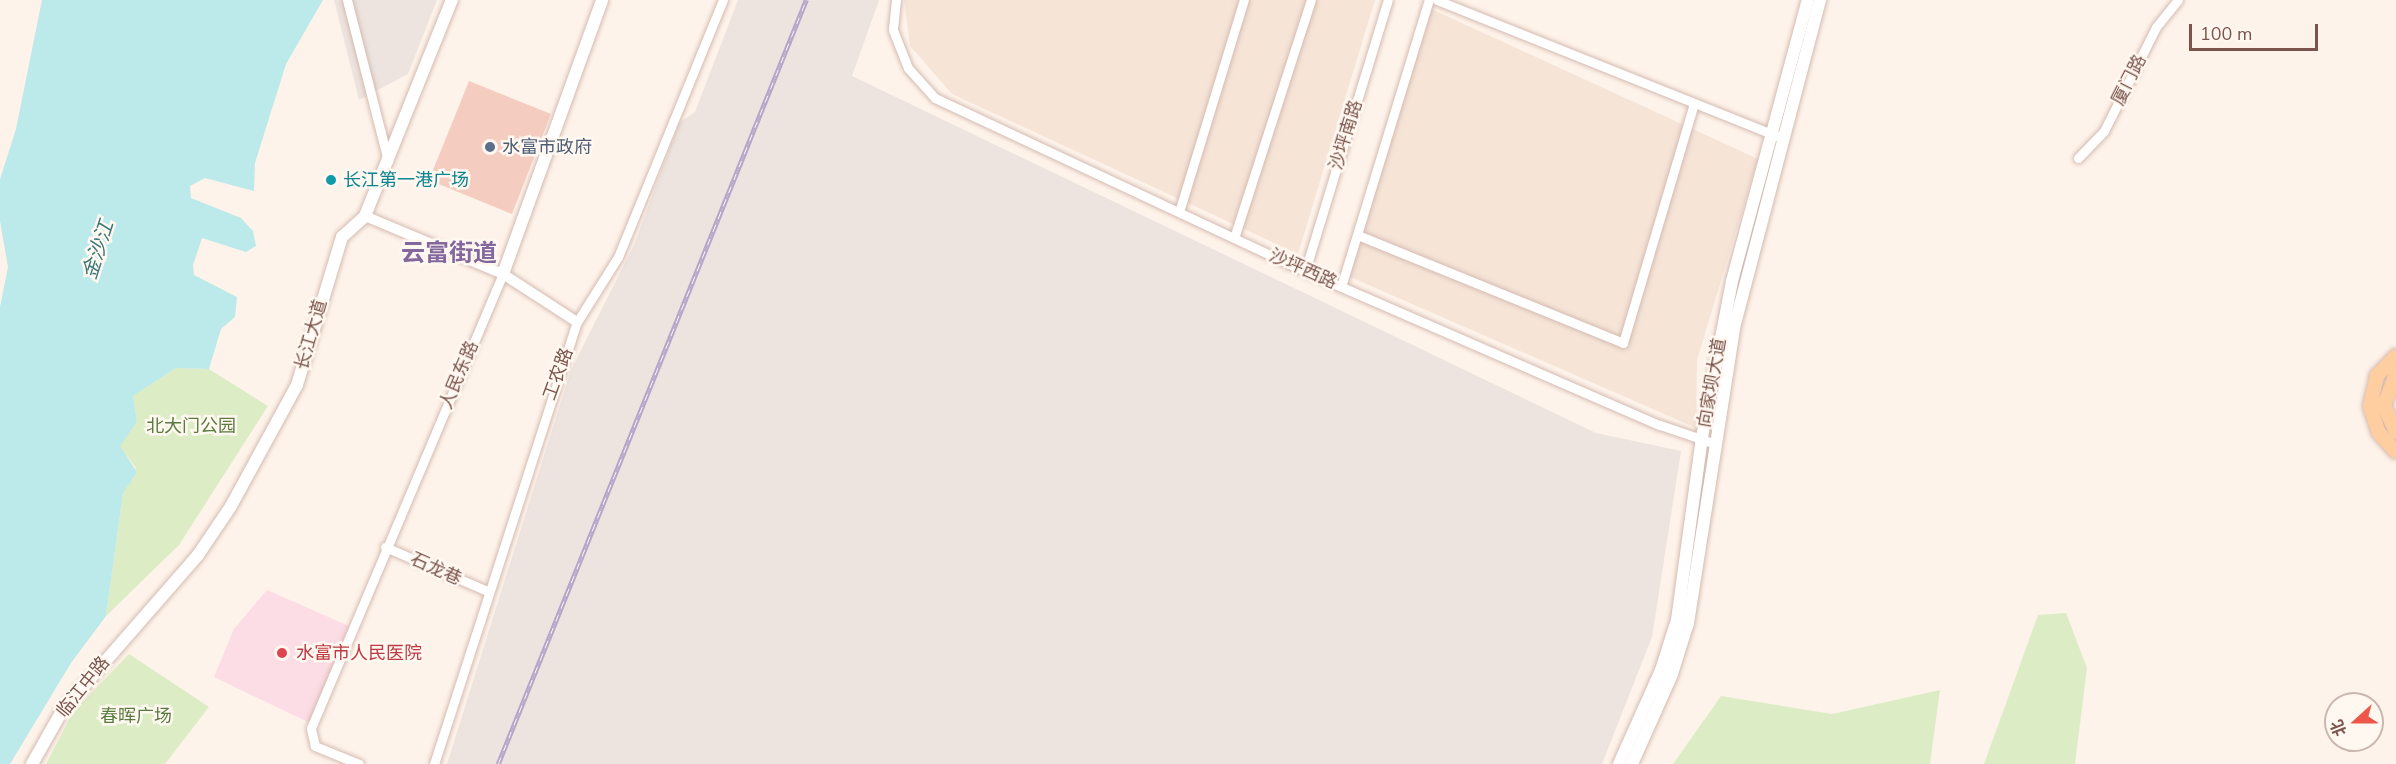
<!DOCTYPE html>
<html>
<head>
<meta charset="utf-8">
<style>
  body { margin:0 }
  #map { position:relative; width:2396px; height:764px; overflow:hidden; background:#fef3ea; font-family:"Nunito Sans","Noto Sans SC",sans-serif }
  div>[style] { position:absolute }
  .residential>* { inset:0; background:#f6e4d7 }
  .industrial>* { inset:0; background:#ede4df }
  .medical>* { inset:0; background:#fcdce5 }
  .green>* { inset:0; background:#dcedc6 }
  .water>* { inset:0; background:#bce9e9 }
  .building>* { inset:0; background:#f5cdc0 }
  .roads { filter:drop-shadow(0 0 2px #d4bbb1) drop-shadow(0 0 2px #d4bbb1) }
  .minor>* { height:9px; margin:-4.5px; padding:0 4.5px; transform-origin:4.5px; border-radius:4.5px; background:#fff }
  .tertiary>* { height:10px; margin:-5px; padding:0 5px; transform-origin:5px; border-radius:5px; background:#fff }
  .secondary>* { height:12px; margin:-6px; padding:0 6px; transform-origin:6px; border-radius:6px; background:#fff }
  .primary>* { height:14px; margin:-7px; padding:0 7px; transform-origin:7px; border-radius:7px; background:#ffcea0 }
  .rail>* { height:4.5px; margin-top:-2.25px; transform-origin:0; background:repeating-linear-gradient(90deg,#fff8f1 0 7px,#b4a6ca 0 14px); box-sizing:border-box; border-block:2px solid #b4a6ca }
  .dots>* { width:16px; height:16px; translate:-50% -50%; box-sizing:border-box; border:3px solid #fff8f1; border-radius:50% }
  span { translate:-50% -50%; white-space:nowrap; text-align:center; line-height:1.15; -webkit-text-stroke:5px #fff8f1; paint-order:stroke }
  .street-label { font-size:18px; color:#7b554b }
  .service-label { font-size:18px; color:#4e5e75 }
  .left { translate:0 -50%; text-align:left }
  .culture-label { font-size:18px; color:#0d838f }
  .park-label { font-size:18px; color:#597b3f }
  .health-label { font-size:18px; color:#be3a42 }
  .water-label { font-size:20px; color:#3a7779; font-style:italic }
  .district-label { font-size:24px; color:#83679d; font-weight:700 }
  .north { position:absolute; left:2324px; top:692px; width:60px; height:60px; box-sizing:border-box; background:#fff8f1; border:2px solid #cab7af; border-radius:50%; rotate:249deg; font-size:16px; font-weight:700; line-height:24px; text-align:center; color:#7b554b }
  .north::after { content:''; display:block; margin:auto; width:21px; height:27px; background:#ed5649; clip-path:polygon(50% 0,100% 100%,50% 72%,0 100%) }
  .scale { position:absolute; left:2189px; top:24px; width:129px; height:27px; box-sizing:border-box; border:3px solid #7b554b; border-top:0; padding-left:8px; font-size:18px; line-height:21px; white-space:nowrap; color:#7b554b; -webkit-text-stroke:4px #fff8f1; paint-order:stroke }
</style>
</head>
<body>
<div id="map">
  <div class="residential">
    <i style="clip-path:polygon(904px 0,1375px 0,1298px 254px,952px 94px,910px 46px)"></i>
    <i style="clip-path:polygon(1429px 8px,1758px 159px,1697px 360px,1696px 428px,1348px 276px)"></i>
  </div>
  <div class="industrial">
    <i style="clip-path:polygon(334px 0,437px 0,408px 74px,359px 100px)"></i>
    <i style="clip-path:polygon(738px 0,879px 0,852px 76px,1596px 433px,1681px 451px,1652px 637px,1602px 764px,447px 764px,571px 370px,634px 245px,679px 123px,695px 112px)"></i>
  </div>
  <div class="medical">
    <i style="clip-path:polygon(267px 590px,351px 627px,310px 723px,214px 677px,234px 629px)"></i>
  </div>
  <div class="green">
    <i style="clip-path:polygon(176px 368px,209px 369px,268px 406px,179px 545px,106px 616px,123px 493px,136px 468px,119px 446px,137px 422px,133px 396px)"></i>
    <i style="clip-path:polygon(2066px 613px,2087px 668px,2075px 764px,1984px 764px,2038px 615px)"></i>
    <i style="clip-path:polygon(129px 654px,209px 707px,165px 764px,46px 764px,73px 712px)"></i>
    <i style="clip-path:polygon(1940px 690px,1930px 764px,1673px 764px,1721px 696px,1832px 714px)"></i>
  </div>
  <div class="water">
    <i style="clip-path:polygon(42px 0,323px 0,286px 64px,255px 163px,254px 191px,205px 178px,190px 186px,191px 198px,241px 218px,253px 231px,256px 246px,246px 252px,202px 238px,193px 265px,194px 275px,237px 297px,235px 317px,221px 329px,209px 369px,176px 368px,133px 396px,137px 422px,120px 446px,137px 472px,123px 493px,106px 616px,71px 663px,10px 764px,0 764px,0 307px,8px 267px,0 221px,0 179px,16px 129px)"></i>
  </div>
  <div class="building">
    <i style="clip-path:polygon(469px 81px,551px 114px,512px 214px,429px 180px)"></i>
  </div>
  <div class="roads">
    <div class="minor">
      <i style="left:347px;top:0;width:166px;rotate:75.7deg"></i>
      <i style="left:896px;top:0;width:30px;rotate:96deg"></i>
      <i style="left:893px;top:30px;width:41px;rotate:68.5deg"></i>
      <i style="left:908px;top:68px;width:40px;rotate:48deg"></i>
      <i style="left:935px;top:98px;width:408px;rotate:25.1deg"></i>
      <i style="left:1305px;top:271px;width:387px;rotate:23.5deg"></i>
      <i style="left:1660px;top:425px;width:56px;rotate:18.8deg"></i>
      <i style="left:1437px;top:0;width:366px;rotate:21.8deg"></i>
      <i style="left:2078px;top:158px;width:37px;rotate:-46deg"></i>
      <i style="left:2104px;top:131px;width:116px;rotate:-63.4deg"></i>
      <i style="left:2156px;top:27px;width:35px;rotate:-51deg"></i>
      <i style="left:1179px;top:212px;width:222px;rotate:-73deg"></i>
      <i style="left:1360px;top:236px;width:284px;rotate:22.1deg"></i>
      <i style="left:1623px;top:343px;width:250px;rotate:-73.5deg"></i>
      <i style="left:1234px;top:238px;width:250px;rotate:-72.1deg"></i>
      <i style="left:1305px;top:271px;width:283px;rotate:-73deg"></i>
      <i style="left:1341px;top:287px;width:300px;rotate:-73deg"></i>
      <i style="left:385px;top:547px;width:111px;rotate:23.3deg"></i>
      <i style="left:359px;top:764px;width:48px;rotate:-157.8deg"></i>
      <i style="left:315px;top:746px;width:18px;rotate:-103deg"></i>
      <i style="left:311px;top:728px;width:493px;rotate:-67.1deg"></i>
      <i style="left:434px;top:764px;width:465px;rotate:-72.1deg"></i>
      <i style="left:577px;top:322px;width:77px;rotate:-57.8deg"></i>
      <i style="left:618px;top:257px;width:278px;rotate:-67.8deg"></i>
    </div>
    <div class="tertiary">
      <i style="left:365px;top:216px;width:150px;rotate:22.8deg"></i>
      <i style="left:503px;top:274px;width:88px;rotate:33deg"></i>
    </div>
    <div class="secondary">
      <i style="left:503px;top:274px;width:291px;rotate:-70.1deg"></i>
      <i style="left:32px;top:764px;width:61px;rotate:-60.5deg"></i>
      <i style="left:62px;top:711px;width:207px;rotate:-48.9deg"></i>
      <i style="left:198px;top:555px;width:59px;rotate:-56deg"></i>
      <i style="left:231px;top:506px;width:138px;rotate:-61.4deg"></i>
      <i style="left:297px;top:385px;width:155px;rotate:-73.1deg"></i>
      <i style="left:342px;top:237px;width:31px;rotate:-42deg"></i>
      <i style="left:365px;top:216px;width:233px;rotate:-68.1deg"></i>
      <i style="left:1619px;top:764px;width:103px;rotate:-65.9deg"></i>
      <i style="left:1661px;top:670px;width:52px;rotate:-72.3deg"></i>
      <i style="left:1677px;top:620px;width:185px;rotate:-82.2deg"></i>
      <i style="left:1702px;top:437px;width:159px;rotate:-79.1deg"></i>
      <i style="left:1732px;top:281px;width:291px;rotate:-74.9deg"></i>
      <i style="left:1632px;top:764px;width:98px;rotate:-66deg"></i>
      <i style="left:1672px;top:674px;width:53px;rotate:-72.6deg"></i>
      <i style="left:1688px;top:623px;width:303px;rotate:-81.1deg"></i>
      <i style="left:1735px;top:324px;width:335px;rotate:-75.3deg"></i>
    </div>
    <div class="primary">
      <i style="left:2396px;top:356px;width:28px;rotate:134deg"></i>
      <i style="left:2377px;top:376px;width:31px;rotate:103deg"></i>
      <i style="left:2370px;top:406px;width:28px;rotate:72deg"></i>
      <i style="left:2379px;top:433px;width:25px;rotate:48deg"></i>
      <i style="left:2396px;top:374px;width:34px;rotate:111deg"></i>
      <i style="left:2384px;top:406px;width:29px;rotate:65deg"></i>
    </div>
  </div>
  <div class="rail">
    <i style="left:498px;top:764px;width:824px;rotate:-68.04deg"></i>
  </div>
  <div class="dots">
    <i style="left:490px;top:147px;background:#5c6f8a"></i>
    <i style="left:331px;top:180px;background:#0f9aa8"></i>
    <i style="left:282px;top:653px;background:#e0444e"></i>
  </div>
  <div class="street-label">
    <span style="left:2129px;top:80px;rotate:-63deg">厦门路</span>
    <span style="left:1346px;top:135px;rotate:-73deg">沙坪南路</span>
    <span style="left:1303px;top:269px;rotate:24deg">沙坪西路</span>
    <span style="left:311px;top:335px;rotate:-74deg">长江大道</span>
    <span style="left:558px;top:374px;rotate:-70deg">工农路</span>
    <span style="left:459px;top:375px;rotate:-67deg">人民东路</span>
    <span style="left:1712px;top:383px;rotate:-80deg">向家坝大道</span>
    <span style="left:436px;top:569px;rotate:24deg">石龙巷</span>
    <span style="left:83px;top:687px;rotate:-51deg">临江中路</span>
  </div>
  <div class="service-label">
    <span class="left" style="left:502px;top:147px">水富市政府</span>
  </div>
  <div class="culture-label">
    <span class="left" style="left:343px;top:180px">长江第一港广场</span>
  </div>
  <div class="park-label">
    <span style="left:191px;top:426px">北大门公园</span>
    <span style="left:136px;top:716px">春晖广场</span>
  </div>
  <div class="health-label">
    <span class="left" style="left:296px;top:653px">水富市人民医院</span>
  </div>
  <div class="water-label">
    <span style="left:98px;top:250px;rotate:-72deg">金沙江</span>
  </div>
  <div class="district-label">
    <span style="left:449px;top:254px">云富街道</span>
  </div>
  <div class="north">北</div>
  <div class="scale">100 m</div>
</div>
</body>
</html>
